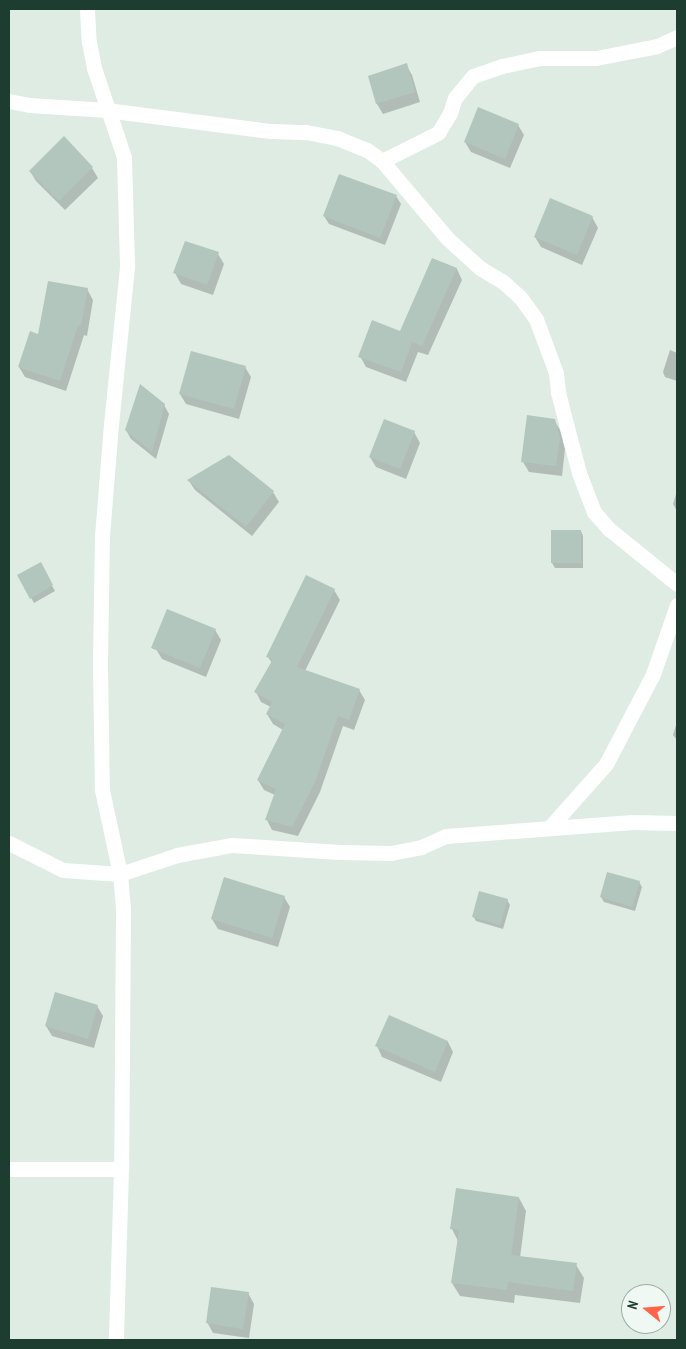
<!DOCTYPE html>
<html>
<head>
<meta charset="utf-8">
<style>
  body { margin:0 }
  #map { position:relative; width:686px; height:1349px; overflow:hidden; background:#deece4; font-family:"PT Sans Narrow",sans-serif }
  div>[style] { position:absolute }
  .shadow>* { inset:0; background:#0003 }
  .building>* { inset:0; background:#b3c6bd }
  .minor>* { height:15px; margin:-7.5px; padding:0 7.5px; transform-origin:7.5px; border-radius:7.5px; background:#fff }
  span { translate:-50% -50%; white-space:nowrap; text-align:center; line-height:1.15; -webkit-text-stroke:5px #eff8f2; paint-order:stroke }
  .frame { position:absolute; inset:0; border:10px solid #1e3d31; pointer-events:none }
  .north { position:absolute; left:621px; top:1284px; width:50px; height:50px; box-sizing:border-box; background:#eff8f2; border:1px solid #9bada5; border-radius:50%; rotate:287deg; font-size:14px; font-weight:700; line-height:20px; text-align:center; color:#1e3d31 }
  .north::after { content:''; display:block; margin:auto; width:18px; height:22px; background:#ff6349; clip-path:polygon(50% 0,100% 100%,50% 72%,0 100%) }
</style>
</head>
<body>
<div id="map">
  <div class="shadow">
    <i style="clip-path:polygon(406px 65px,412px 75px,420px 102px,383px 114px,377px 104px,369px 76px)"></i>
    <i style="clip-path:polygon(518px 125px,524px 135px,510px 168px,471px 152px,465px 142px)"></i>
    <i style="clip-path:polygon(64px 138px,92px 168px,98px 178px,65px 210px,36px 181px,30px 171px)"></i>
    <i style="clip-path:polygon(396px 196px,401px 204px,385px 245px,329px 224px,324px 216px)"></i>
    <i style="clip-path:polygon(592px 217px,598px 228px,582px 265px,541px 247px,535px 237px)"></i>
    <i style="clip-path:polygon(218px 254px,224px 264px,213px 295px,181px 284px,175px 273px)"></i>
    <i style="clip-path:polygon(433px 259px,457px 269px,462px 280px,428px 355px,418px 352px,406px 382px,366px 367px,360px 356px,400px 333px)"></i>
    <i style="clip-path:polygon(87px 289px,93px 300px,87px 336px,84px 335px,66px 391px,25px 377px,19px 367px,39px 336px)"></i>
    <i style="clip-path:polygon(670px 350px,677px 353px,677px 381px,665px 377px,663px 372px)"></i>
    <i style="clip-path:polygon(245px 367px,251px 377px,239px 419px,186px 404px,180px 394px)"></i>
    <i style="clip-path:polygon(164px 405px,169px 414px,156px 459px,131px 439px,126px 430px)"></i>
    <i style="clip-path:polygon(554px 420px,560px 430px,565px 449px,562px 476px,529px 472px,523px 462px)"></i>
    <i style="clip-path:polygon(414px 432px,420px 443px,406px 479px,376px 467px,370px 457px)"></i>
    <i style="clip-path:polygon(189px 481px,273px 492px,279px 502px,252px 536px,195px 490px)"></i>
    <i style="clip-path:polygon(677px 491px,677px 511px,673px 504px)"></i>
    <i style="clip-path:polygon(581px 531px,583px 536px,583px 568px,555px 568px,552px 563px)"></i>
    <i style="clip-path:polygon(40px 564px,55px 591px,34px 603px,19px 576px)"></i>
    <i style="clip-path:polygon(334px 590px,340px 600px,305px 671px,359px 690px,365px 700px,354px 730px,343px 726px,320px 792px,298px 836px,272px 830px,267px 820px,275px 795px,264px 790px,258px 780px,283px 730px,273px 724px,267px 714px,271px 707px,261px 702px,256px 692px,272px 663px,268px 657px)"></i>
    <i style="clip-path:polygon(215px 630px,221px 640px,206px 677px,162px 659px,156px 649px)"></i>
    <i style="clip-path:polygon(677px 722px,677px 740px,673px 735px)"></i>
    <i style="clip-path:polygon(639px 882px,642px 887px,635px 911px,604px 902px,601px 897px)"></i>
    <i style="clip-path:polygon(284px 897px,290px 907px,278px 947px,218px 929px,212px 919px)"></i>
    <i style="clip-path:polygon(507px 900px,510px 905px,503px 929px,476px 921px,473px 916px)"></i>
    <i style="clip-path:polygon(97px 1006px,103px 1016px,94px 1048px,52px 1036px,46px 1026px)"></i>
    <i style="clip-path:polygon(448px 1042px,453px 1052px,441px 1082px,382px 1057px,377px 1046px)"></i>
    <i style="clip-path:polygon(519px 1198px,526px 1211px,520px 1258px,576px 1265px,584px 1278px,580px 1303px,515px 1295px,514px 1303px,460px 1296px,452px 1283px,458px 1241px,452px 1229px)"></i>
    <i style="clip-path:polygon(248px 1293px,254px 1304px,249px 1338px,213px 1333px,207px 1322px)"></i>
  </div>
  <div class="building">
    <i style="clip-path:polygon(407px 63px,415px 92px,376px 104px,368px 76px)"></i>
    <i style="clip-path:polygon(478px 107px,519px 124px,505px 159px,464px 142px)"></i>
    <i style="clip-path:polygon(64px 136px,93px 167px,59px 201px,29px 171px)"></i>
    <i style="clip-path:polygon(339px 174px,397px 195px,380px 238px,323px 216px)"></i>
    <i style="clip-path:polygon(550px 198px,593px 216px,577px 255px,534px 237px)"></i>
    <i style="clip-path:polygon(185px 241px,219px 252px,207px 285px,173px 273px)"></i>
    <i style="clip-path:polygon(432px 258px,457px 268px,422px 346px,412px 342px,401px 372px,358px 357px,372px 320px,400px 331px)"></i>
    <i style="clip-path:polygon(48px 281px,88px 288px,81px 326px,78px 325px,60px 381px,18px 367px,30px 331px,38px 334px)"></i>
    <i style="clip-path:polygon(191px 351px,246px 366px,234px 409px,179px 394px)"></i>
    <i style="clip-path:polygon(140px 384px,165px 404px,152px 452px,125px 430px)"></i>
    <i style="clip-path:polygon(527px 415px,555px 419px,560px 438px,556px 466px,521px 462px)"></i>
    <i style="clip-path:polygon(384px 419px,415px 431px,400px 469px,369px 457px)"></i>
    <i style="clip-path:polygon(229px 455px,274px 491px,246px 527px,187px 480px)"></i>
    <i style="clip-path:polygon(551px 530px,581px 530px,581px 563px,551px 563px)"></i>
    <i style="clip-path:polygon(41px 562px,53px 585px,30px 599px,17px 575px)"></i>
    <i style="clip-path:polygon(306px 575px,335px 589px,297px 667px,360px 689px,349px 720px,338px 716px,315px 782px,292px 827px,265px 820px,276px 789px,257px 780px,285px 724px,266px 714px,272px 702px,254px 692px,273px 659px,266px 657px)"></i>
    <i style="clip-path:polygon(167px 609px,216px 629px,200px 668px,151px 648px)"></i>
    <i style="clip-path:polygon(607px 872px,640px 881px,632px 907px,600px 897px)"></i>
    <i style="clip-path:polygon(224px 877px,285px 896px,272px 938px,211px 919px)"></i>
    <i style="clip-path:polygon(479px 891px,508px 899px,500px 925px,472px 917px)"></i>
    <i style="clip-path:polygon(55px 992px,98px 1005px,88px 1039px,45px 1026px)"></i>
    <i style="clip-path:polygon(389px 1015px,448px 1041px,435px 1072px,375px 1046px)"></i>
    <i style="clip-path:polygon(456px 1188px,519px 1197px,511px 1255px,577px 1263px,573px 1291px,508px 1282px,507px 1290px,451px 1283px,459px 1230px,450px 1229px)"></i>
    <i style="clip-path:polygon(211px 1287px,249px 1292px,243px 1329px,206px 1323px)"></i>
  </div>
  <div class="minor">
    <i style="left:87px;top:9px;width:33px;rotate:87deg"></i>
    <i style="left:89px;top:42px;width:26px;rotate:79deg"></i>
    <i style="left:94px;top:68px;width:94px;rotate:71.4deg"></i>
    <i style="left:124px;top:157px;width:110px;rotate:88.4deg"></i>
    <i style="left:127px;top:267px;width:158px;rotate:95.8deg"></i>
    <i style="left:111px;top:424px;width:111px;rotate:94.6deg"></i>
    <i style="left:102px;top:535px;width:131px;rotate:90.9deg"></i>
    <i style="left:100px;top:666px;width:124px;rotate:89.1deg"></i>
    <i style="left:102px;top:790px;width:86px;rotate:77.9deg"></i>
    <i style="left:120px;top:874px;width:35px;rotate:85deg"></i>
    <i style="left:123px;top:909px;width:260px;rotate:90.4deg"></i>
    <i style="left:121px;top:1169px;width:171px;rotate:91.7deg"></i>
    <i style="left:9px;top:101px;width:21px;rotate:11deg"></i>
    <i style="left:30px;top:105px;width:76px;rotate:3.8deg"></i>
    <i style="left:106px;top:110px;width:166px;rotate:7.3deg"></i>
    <i style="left:271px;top:131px;width:35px;rotate:2deg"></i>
    <i style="left:306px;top:132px;width:32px;rotate:11deg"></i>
    <i style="left:337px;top:138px;width:32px;rotate:22deg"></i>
    <i style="left:367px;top:150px;width:19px;rotate:36deg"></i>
    <i style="left:382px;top:161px;width:102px;rotate:49.8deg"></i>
    <i style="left:448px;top:239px;width:43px;rotate:42.2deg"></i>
    <i style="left:480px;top:268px;width:26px;rotate:31deg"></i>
    <i style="left:502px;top:281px;width:24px;rotate:42deg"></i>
    <i style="left:520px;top:297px;width:27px;rotate:54deg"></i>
    <i style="left:536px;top:319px;width:58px;rotate:69.7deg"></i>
    <i style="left:556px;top:373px;width:19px;rotate:84deg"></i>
    <i style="left:558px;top:392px;width:49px;rotate:75.7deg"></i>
    <i style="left:570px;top:439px;width:35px;rotate:75deg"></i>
    <i style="left:579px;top:473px;width:42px;rotate:69deg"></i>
    <i style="left:594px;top:512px;width:23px;rotate:49deg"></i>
    <i style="left:609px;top:529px;width:87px;rotate:39deg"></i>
    <i style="left:382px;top:161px;width:63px;rotate:-26.6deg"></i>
    <i style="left:438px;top:133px;width:23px;rotate:-59deg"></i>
    <i style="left:450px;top:113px;width:16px;rotate:-72deg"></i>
    <i style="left:455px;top:98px;width:28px;rotate:-51deg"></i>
    <i style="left:473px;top:76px;width:31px;rotate:-19deg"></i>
    <i style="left:502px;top:66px;width:38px;rotate:-12deg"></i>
    <i style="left:539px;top:58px;width:57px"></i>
    <i style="left:596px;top:58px;width:62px;rotate:-11.1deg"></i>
    <i style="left:657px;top:46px;width:22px;rotate:-24deg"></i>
    <i style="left:550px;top:827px;width:84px;rotate:-48.4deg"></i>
    <i style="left:606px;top:764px;width:102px;rotate:-62.4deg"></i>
    <i style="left:653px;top:674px;width:73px;rotate:-70.8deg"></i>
    <i style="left:9px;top:843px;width:60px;rotate:26.6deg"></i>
    <i style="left:63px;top:870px;width:57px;rotate:4deg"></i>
    <i style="left:120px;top:874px;width:60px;rotate:-18.4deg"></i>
    <i style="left:177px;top:855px;width:56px;rotate:-10.3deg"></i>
    <i style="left:232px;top:845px;width:108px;rotate:3.7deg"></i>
    <i style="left:340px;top:852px;width:51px;rotate:1.1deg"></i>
    <i style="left:391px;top:853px;width:31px;rotate:-11deg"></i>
    <i style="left:421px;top:847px;width:27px;rotate:-24deg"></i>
    <i style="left:446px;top:836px;width:187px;rotate:-4.3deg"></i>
    <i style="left:632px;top:822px;width:45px;rotate:1.3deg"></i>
    <i style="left:9px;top:1169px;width:112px"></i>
  </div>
  <div class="frame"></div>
  <div class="north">N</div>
</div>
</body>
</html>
